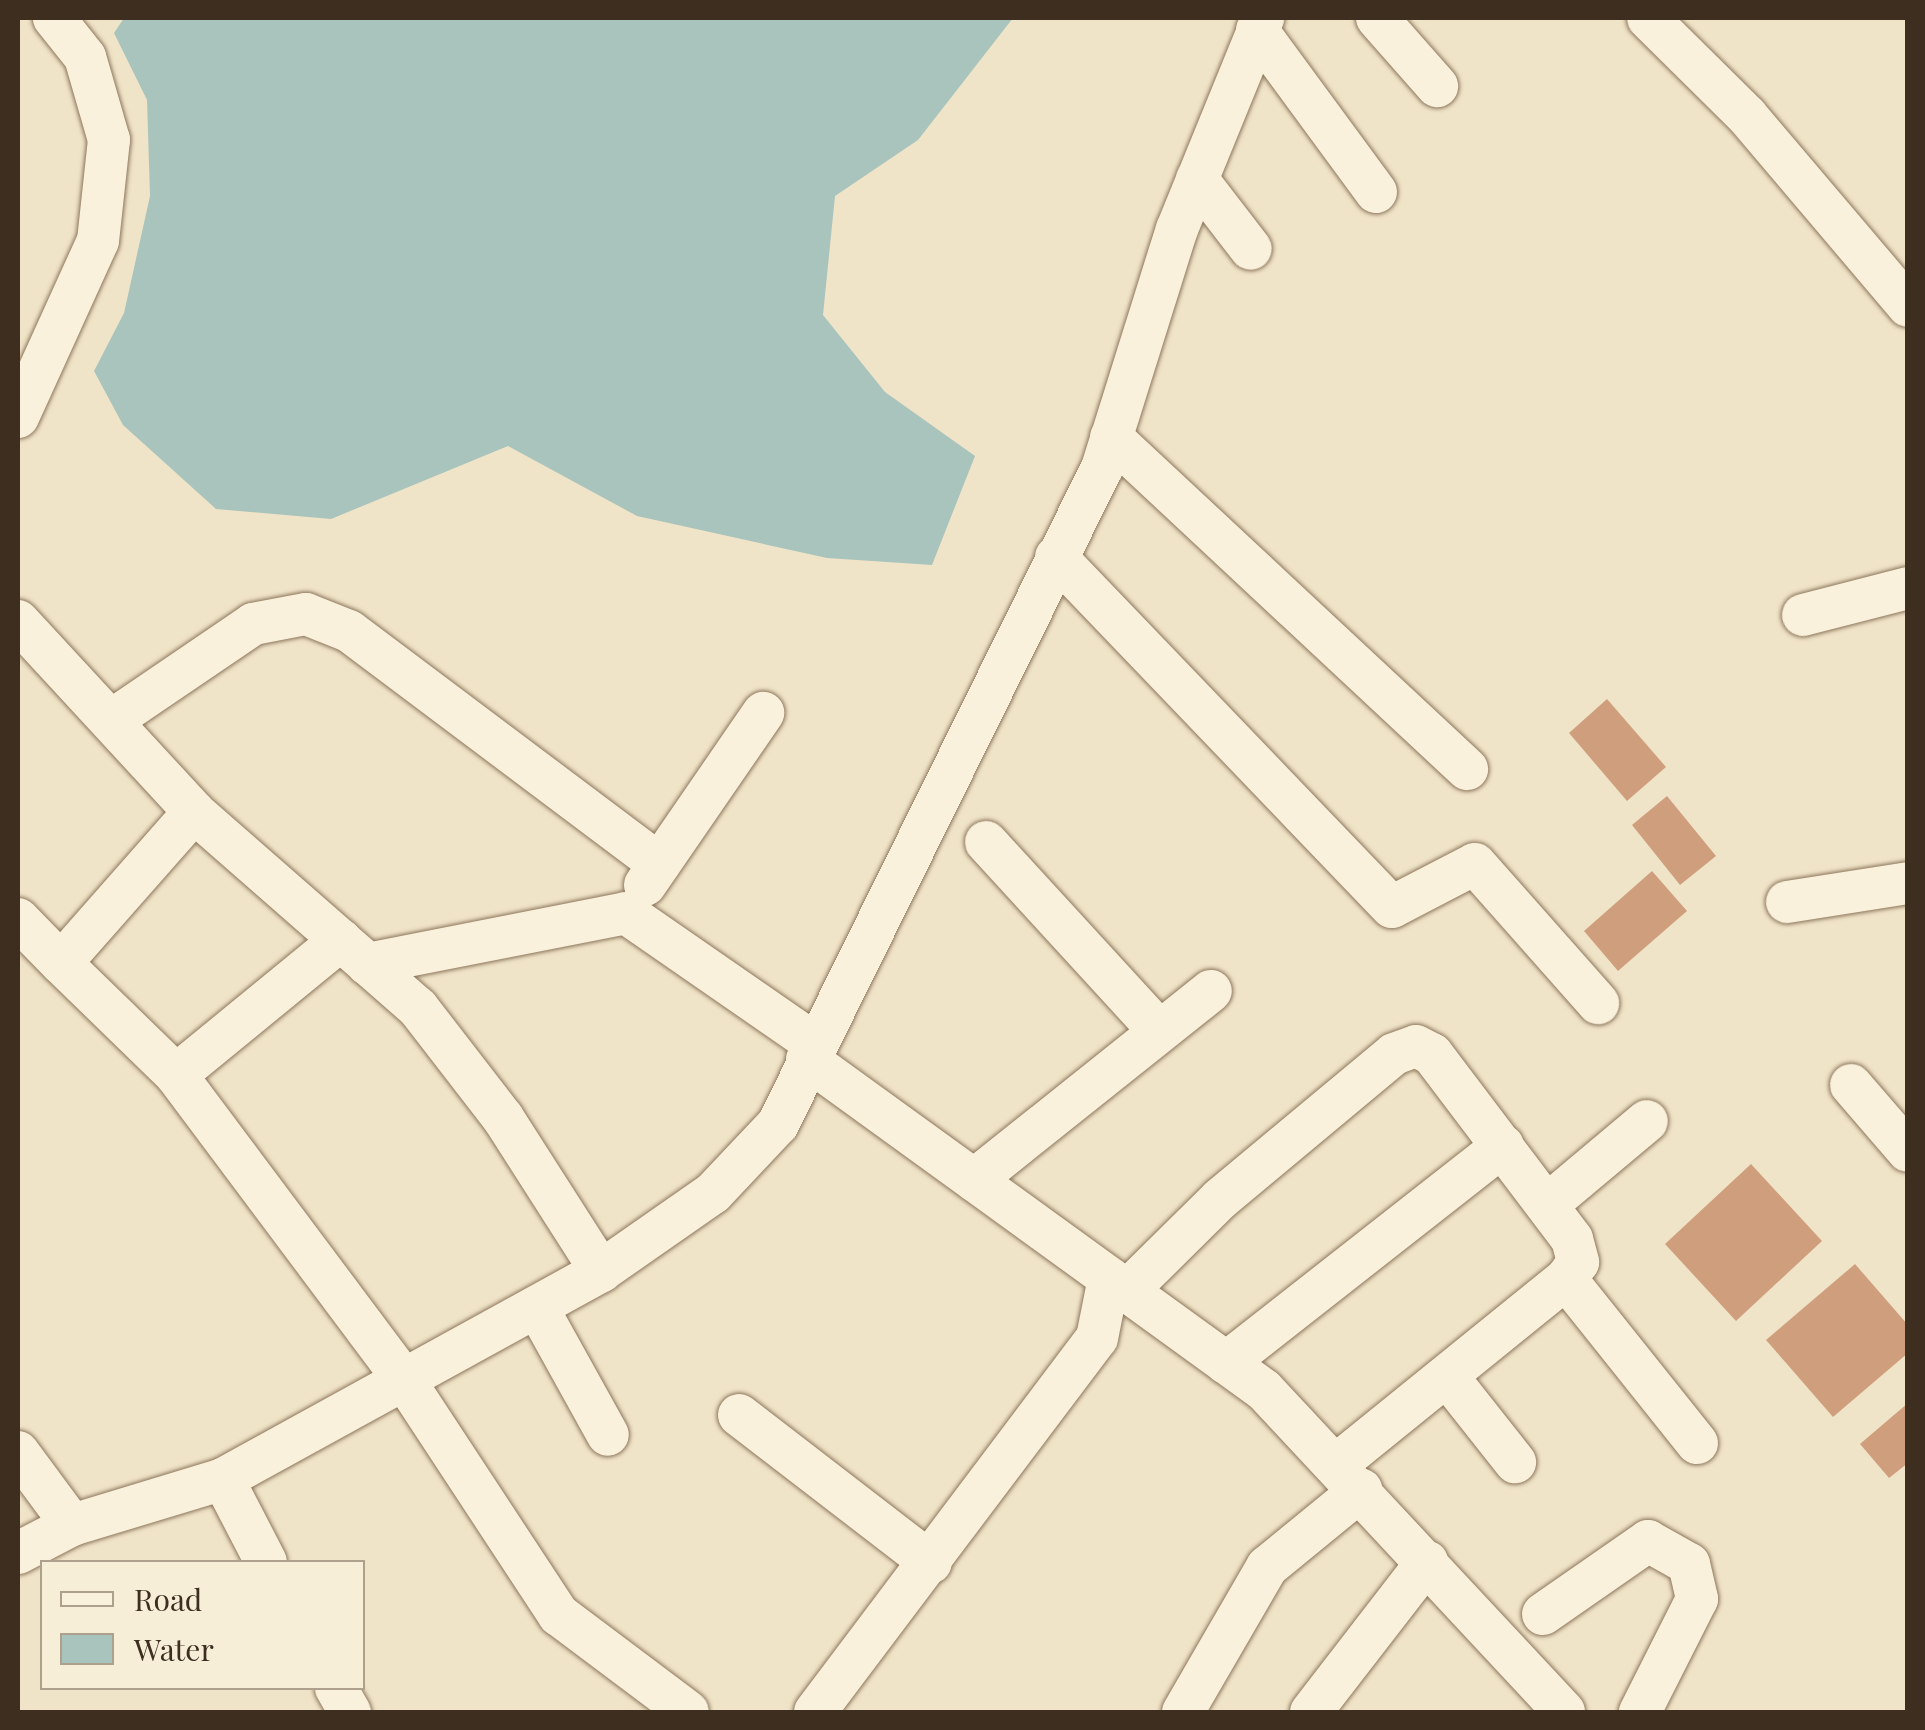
<!DOCTYPE html>
<html>
<head>
<meta charset="utf-8">
<style>
  body { margin:0 }
  #map { position:relative; width:1925px; height:1730px; overflow:hidden; background:#f0e4c8; font-family:"Playfair Display",serif }
  div>[style] { position:absolute }
  .water>* { inset:0; background:#a9c4bc }
  .building>* { inset:0; background:#cf9f7d }
  .roads { filter:drop-shadow(0 0 2px #8d765c) drop-shadow(0 0 2px #8d765c) }
  .minor>* { height:42px; margin:-21px; padding:0 21px; transform-origin:21px; border-radius:21px; background:#faf1dc }
  span { translate:-50% -50%; white-space:nowrap; text-align:center; line-height:1.15; -webkit-text-stroke:8px #f7eed8; paint-order:stroke }
  .frame { position:absolute; inset:0; border:20px solid #3d2e20; pointer-events:none }
  .legend { position:absolute; left:40px; top:1560px; width:325px; height:130px; box-sizing:border-box; background:#f7eed8; border:2px solid #ada18e; margin:0; padding:12px 18px; list-style:none; font-size:30px; color:#3d2e20 }
  .legend li { display:flex; align-items:center; gap:20px; height:50px }
  .legend b { width:50px; border:2px solid #ada18e }
</style>
</head>
<body>
<div id="map">
  <div class="water">
    <i style="clip-path:polygon(124px 18px,1013px 18px,918px 140px,835px 196px,823px 315px,885px 392px,975px 456px,932px 565px,827px 558px,637px 516px,508px 446px,331px 519px,216px 509px,123px 425px,94px 371px,124px 313px,150px 196px,147px 100px,114px 33px)"></i>
  </div>
  <div class="building">
    <i style="clip-path:polygon(1607px 699px,1666px 767px,1627px 801px,1569px 733px)"></i>
    <i style="clip-path:polygon(1667px 796px,1716px 856px,1680px 885px,1632px 825px)"></i>
    <i style="clip-path:polygon(1652px 871px,1687px 911px,1618px 971px,1584px 931px)"></i>
    <i style="clip-path:polygon(1751px 1164px,1822px 1241px,1736px 1321px,1665px 1244px)"></i>
    <i style="clip-path:polygon(1855px 1264px,1908px 1325px,1908px 1353px,1833px 1417px,1766px 1340px)"></i>
    <i style="clip-path:polygon(1908px 1403px,1908px 1463px,1889px 1478px,1860px 1444px)"></i>
  </div>
  <div class="roads">
    <div class="minor">
      <i style="left:1377px;top:18px;width:91px;rotate:48.6deg"></i>
      <i style="left:1648px;top:18px;width:139px;rotate:44.7deg"></i>
      <i style="left:1747px;top:116px;width:249px;rotate:49.7deg"></i>
      <i style="left:1257px;top:30px;width:201px;rotate:53.7deg"></i>
      <i style="left:1197px;top:179px;width:88px;rotate:52.4deg"></i>
      <i style="left:18px;top:417px;width:193px;rotate:-65.6deg"></i>
      <i style="left:98px;top:241px;width:102px;rotate:-83.8deg"></i>
      <i style="left:109px;top:140px;width:86px;rotate:-106.1deg"></i>
      <i style="left:85px;top:57px;width:50px;rotate:-128.5deg"></i>
      <i style="left:1111px;top:437px;width:487px;rotate:43deg"></i>
      <i style="left:1056px;top:557px;width:485px;rotate:46.2deg"></i>
      <i style="left:1392px;top:907px;width:93px;rotate:-27.4deg"></i>
      <i style="left:1475px;top:864px;width:186px;rotate:48.5deg"></i>
      <i style="left:1803px;top:615px;width:108px;rotate:-14.4deg"></i>
      <i style="left:18px;top:621px;width:260px;rotate:47.3deg"></i>
      <i style="left:194px;top:812px;width:298px;rotate:41.2deg"></i>
      <i style="left:418px;top:1008px;width:139px;rotate:52.3deg"></i>
      <i style="left:503px;top:1118px;width:182px;rotate:57.4deg"></i>
      <i style="left:112px;top:720px;width:171px;rotate:-34.2deg"></i>
      <i style="left:253px;top:624px;width:54px;rotate:-10.7deg"></i>
      <i style="left:306px;top:614px;width:46px;rotate:21.6deg"></i>
      <i style="left:349px;top:631px;width:388px;rotate:36.9deg"></i>
      <i style="left:194px;top:812px;width:201px;rotate:131.4deg"></i>
      <i style="left:61px;top:963px;width:161px;rotate:44.2deg"></i>
      <i style="left:176px;top:1075px;width:213px;rotate:-39.3deg"></i>
      <i style="left:986px;top:842px;width:255px;rotate:47.5deg"></i>
      <i style="left:645px;top:885px;width:209px;rotate:-55.5deg"></i>
      <i style="left:1787px;top:902px;width:122px;rotate:-8.9deg"></i>
      <i style="left:18px;top:919px;width:62px;rotate:45.7deg"></i>
      <i style="left:367px;top:964px;width:264px;rotate:-11.1deg"></i>
      <i style="left:626px;top:913px;width:229px;rotate:34.7deg"></i>
      <i style="left:807px;top:1059px;width:564px;rotate:35.92deg"></i>
      <i style="left:1264px;top:1390px;width:440px;rotate:47deg"></i>
      <i style="left:176px;top:1075px;width:382px;rotate:53.2deg"></i>
      <i style="left:405px;top:1381px;width:280px;rotate:56.7deg"></i>
      <i style="left:559px;top:1615px;width:161px;rotate:36.9deg"></i>
      <i style="left:1851px;top:1085px;width:87px;rotate:49.2deg"></i>
      <i style="left:974px;top:1180px;width:303px;rotate:-38.6deg"></i>
      <i style="left:1548px;top:1204px;width:129px;rotate:-40deg"></i>
      <i style="left:1127px;top:1291px;width:131px;rotate:-44.7deg"></i>
      <i style="left:1220px;top:1199px;width:226px;rotate:-39.8deg"></i>
      <i style="left:1394px;top:1054px;width:23px;rotate:-20deg"></i>
      <i style="left:1416px;top:1046px;width:18px;rotate:27deg"></i>
      <i style="left:1432px;top:1054px;width:232px;rotate:52.9deg"></i>
      <i style="left:1572px;top:1239px;width:24px;rotate:75deg"></i>
      <i style="left:1578px;top:1262px;width:21px;rotate:125deg"></i>
      <i style="left:537px;top:1307px;width:146px;rotate:61deg"></i>
      <i style="left:1226px;top:1363px;width:352px;rotate:-38.1deg"></i>
      <i style="left:1447px;top:1376px;width:110px;rotate:51.7deg"></i>
      <i style="left:739px;top:1415px;width:242px;rotate:37.6deg"></i>
      <i style="left:18px;top:1452px;width:91px;rotate:53.5deg"></i>
      <i style="left:1336px;top:1465px;width:296px;rotate:-39deg"></i>
      <i style="left:1566px;top:1279px;width:210px;rotate:51.4deg"></i>
      <i style="left:223px;top:1479px;width:93px;rotate:62.6deg"></i>
      <i style="left:18px;top:1553px;width:61px;rotate:-27.4deg"></i>
      <i style="left:72px;top:1525px;width:158px;rotate:-16.9deg"></i>
      <i style="left:223px;top:1479px;width:431px;rotate:-28.8deg"></i>
      <i style="left:601px;top:1271px;width:136px;rotate:-34.9deg"></i>
      <i style="left:713px;top:1193px;width:95px;rotate:-46.7deg"></i>
      <i style="left:778px;top:1124px;width:732px;rotate:-63.72deg"></i>
      <i style="left:1102px;top:468px;width:250px;rotate:-72.6deg"></i>
      <i style="left:1177px;top:229px;width:228px;rotate:-67.8deg"></i>
      <i style="left:1543px;top:1614px;width:128px;rotate:-34.8deg"></i>
      <i style="left:1648px;top:1541px;width:47px;rotate:29.3deg"></i>
      <i style="left:1689px;top:1564px;width:36px;rotate:77deg"></i>
      <i style="left:1697px;top:1599px;width:127px;rotate:116.8deg"></i>
      <i style="left:336px;top:1688px;width:28px;rotate:60deg"></i>
      <i style="left:815px;top:1712px;width:468px;rotate:-53deg"></i>
      <i style="left:1097px;top:1338px;width:61px;rotate:-78.7deg"></i>
      <i style="left:1183px;top:1712px;width:168px;rotate:-59.9deg"></i>
      <i style="left:1267px;top:1567px;width:122px;rotate:-39.3deg"></i>
      <i style="left:1311px;top:1712px;width:190px;rotate:-52.3deg"></i>
    </div>
  </div>
  <div class="frame"></div>
  <ul class="legend">
  <li><b style="height:12px;background:#faf1dc"></b>Road</li>
  <li><b style="height:28px;background:#a9c4bc"></b>Water</li>
  </ul>
</div>
</body>
</html>
